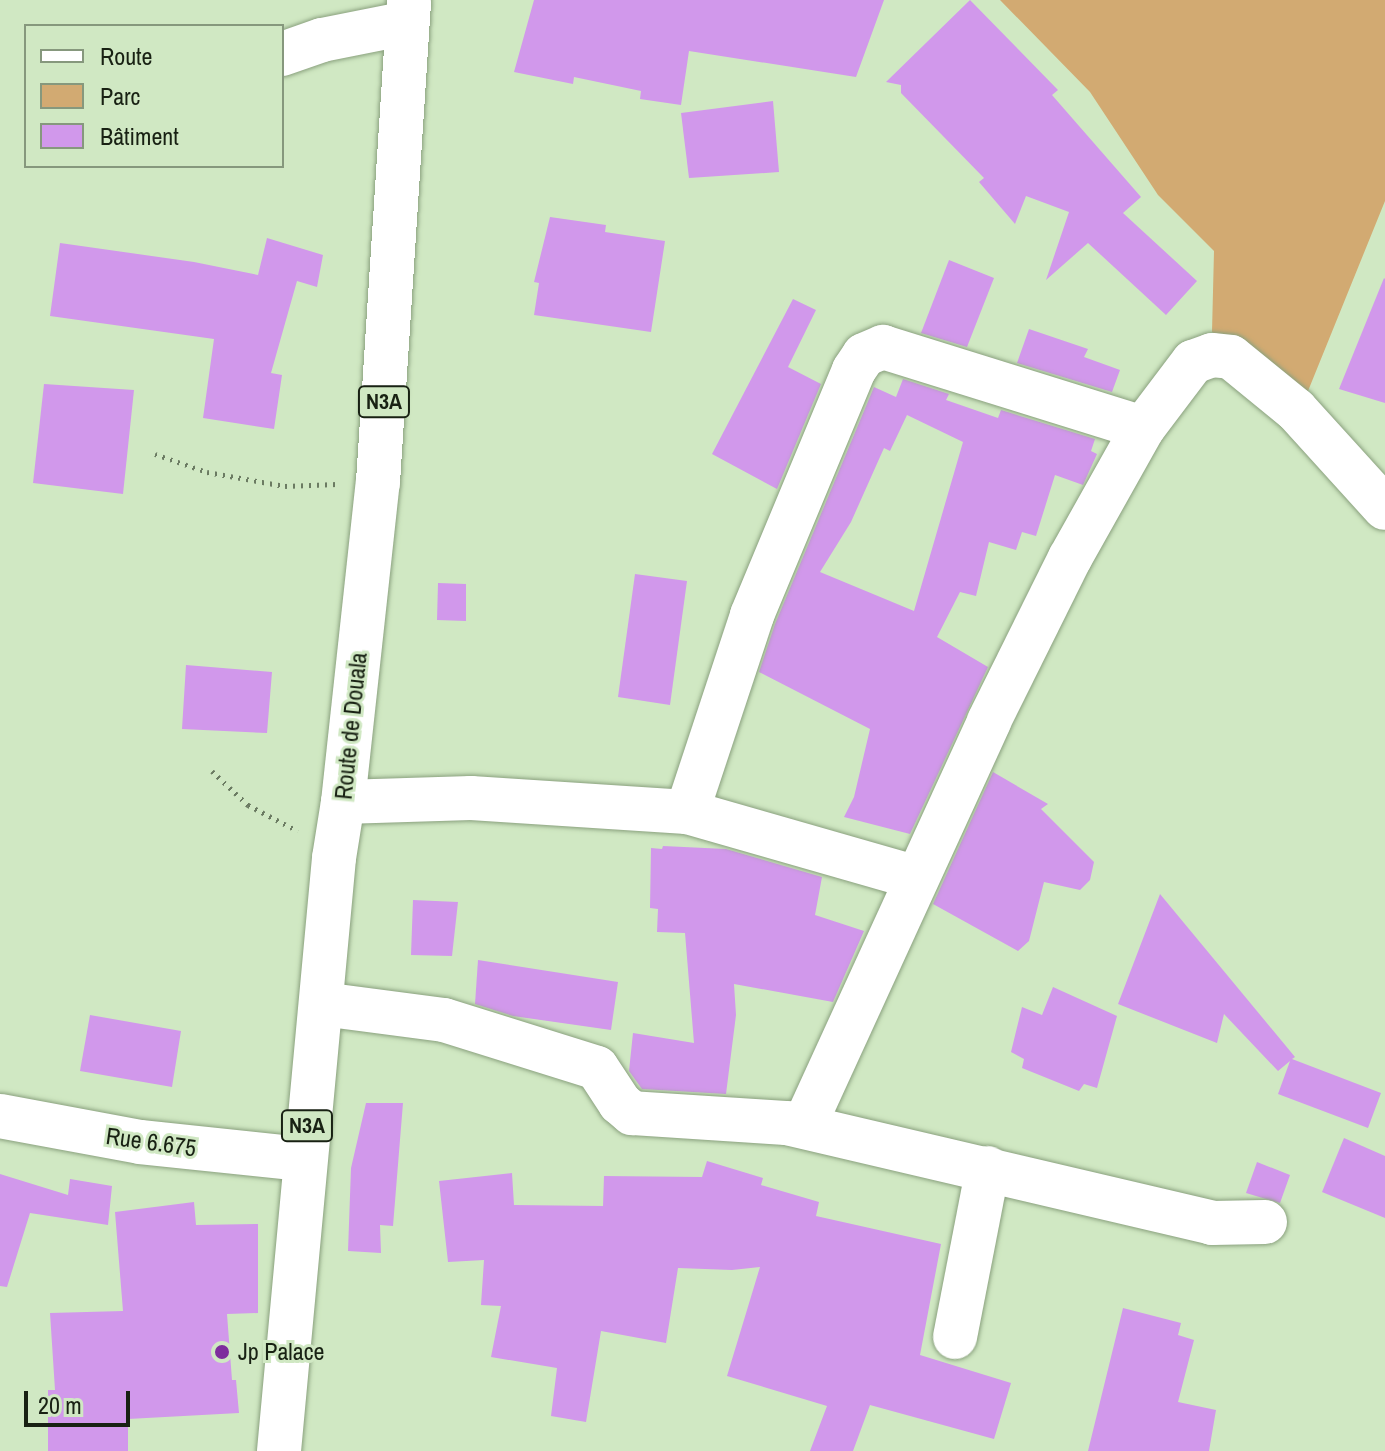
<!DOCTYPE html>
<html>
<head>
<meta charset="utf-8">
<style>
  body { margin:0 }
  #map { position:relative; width:1385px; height:1451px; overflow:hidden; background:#d0e8c3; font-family:"Archivo Narrow",sans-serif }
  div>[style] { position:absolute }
  .green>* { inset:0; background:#d2aa72 }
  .building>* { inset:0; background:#d198eb }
  .path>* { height:5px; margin-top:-2.5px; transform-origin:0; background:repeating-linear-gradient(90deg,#6b7b62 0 2px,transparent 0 8px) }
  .roads { filter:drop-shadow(0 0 2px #8aa17e) drop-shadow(0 0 2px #8aa17e) }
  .minor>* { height:44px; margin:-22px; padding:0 22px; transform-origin:22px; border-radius:22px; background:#fff }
  .highway>* { height:44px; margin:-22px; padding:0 22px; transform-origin:22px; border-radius:22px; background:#fff }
  .dots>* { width:22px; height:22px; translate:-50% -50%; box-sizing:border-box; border:4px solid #d0e8c3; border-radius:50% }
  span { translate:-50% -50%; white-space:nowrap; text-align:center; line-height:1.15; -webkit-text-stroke:6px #d0e8c3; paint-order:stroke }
  .shield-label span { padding:2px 6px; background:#d0e8c3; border:2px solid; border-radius:6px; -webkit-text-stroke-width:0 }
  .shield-label { font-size:22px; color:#182113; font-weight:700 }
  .street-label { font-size:24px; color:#182113 }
  .poi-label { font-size:24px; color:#182113 }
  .left { translate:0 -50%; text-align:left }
  .legend { position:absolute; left:24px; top:24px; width:260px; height:144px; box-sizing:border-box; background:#d0e8c3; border:2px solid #86987d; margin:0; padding:10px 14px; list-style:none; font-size:24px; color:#182113 }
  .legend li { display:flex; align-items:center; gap:16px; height:40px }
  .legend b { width:40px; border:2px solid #86987d }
  .scale { position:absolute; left:24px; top:1391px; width:106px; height:36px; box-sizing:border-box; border:4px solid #182113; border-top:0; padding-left:10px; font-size:24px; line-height:28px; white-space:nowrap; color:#182113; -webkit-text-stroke:6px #d0e8c3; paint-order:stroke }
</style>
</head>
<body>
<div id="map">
  <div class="green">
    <i style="clip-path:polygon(1000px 0,1385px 0,1385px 201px,1308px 391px,1212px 332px,1214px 251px,1158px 195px,1090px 92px)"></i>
  </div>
  <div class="building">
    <i style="clip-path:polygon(534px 0,884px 0,856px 77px,689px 51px,681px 105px,640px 99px,641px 91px,574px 77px,573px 84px,514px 72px)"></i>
    <i style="clip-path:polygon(970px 0,1058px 90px,1052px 95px,1141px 197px,1123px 213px,1197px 281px,1166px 315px,1088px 243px,1046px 280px,1069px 212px,1026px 196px,1015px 224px,979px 182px,984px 178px,901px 93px,901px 85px,886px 82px)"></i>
    <i style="clip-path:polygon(773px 101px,779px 172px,689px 178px,681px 113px)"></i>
    <i style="clip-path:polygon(550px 217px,606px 225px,605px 232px,665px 241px,651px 332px,534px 315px,539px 283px,534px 282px)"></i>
    <i style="clip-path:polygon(267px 238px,323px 255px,317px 287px,297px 281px,271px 373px,282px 375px,274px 429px,203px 418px,214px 339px,50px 316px,60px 243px,194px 262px,258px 275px)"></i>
    <i style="clip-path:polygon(949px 260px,994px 278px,967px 347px,921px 333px)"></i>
    <i style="clip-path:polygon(1384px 278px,1385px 279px,1385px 403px,1339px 389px)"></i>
    <i style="clip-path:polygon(793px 299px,816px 310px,788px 367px,821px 384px,777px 489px,712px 454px)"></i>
    <i style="clip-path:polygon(1029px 329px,1088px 349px,1084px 357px,1120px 370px,1112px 392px,1017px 363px)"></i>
    <i style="clip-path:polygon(evenodd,903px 379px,949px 394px,946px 400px,998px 418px,1001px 410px,1095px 439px,1091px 451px,1097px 454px,1083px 485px,1055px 475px,1036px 536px,1022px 532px,1016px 550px,989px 542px,976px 596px,960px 592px,937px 637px,988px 667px,910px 834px,844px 817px,854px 797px,870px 729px,759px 672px,775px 624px,874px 387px,896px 397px,903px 379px,907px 415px,963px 442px,914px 611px,820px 572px,851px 522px,884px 448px,890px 451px,907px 415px)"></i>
    <i style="clip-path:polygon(44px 384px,134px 390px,123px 494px,33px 483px)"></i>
    <i style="clip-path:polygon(635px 574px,687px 581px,670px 705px,618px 697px)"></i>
    <i style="clip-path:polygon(438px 583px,466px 584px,466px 621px,437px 620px)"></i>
    <i style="clip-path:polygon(186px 665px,272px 672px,267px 733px,182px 729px)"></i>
    <i style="clip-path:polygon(993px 772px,1048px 804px,1041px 809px,1094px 862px,1090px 880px,1080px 890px,1044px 882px,1029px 941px,1018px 951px,933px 904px)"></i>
    <i style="clip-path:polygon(663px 846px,726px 849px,822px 877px,815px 915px,864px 931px,833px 1002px,734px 984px,736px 1015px,726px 1094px,642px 1089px,629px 1071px,633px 1033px,694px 1043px,685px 933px,657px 932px,658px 909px,650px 908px,651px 848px,662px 849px)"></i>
    <i style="clip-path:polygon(1160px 894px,1295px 1057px,1292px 1059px,1381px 1093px,1368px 1128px,1278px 1094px,1290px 1061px,1278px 1071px,1224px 1014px,1217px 1043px,1118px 1004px)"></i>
    <i style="clip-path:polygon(413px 900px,458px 902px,452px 956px,411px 955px)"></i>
    <i style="clip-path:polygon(478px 960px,618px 982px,611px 1030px,513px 1016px,475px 1004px)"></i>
    <i style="clip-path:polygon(1053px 987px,1117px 1016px,1097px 1088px,1084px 1084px,1079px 1091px,1022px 1068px,1024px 1059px,1011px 1052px,1022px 1007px,1042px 1015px)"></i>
    <i style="clip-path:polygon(90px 1015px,181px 1031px,172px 1087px,80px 1071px)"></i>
    <i style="clip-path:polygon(366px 1103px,403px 1103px,393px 1226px,380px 1225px,381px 1253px,348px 1251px,351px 1168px)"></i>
    <i style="clip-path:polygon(1344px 1138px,1385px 1156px,1385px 1218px,1322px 1192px)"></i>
    <i style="clip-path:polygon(707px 1161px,763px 1178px,761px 1185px,819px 1202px,816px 1216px,941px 1244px,920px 1355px,1011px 1383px,994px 1439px,870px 1405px,853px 1451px,810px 1451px,827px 1406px,727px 1376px,760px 1267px,732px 1270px,678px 1268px,666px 1343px,601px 1331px,586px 1422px,551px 1416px,557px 1368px,491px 1357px,501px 1306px,481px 1305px,484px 1260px,448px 1262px,439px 1181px,512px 1173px,514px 1205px,603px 1206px,604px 1176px,702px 1177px)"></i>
    <i style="clip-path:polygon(1257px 1162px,1290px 1175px,1280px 1203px,1246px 1193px)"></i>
    <i style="clip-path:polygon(0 1174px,68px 1195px,70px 1179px,112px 1186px,108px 1225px,30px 1213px,7px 1287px,0 1286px)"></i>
    <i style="clip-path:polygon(194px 1202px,196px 1225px,258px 1224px,258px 1313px,227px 1314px,232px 1380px,236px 1380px,239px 1413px,128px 1419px,128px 1451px,48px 1451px,48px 1390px,55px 1390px,50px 1313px,123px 1311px,115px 1212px)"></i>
    <i style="clip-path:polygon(1123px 1308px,1181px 1323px,1178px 1335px,1194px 1340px,1178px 1402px,1216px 1410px,1209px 1451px,1088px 1451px)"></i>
  </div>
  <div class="path">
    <i style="left:155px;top:454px;width:55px;rotate:19.1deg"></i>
    <i style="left:207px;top:472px;width:79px;rotate:10.2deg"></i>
    <i style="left:285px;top:486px;width:52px;rotate:-2.2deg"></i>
    <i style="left:212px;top:771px;width:50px;rotate:43.4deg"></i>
    <i style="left:248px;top:805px;width:56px;rotate:27.5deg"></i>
  </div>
  <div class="roads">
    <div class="minor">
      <i style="left:282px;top:54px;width:42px;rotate:-19.3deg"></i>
      <i style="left:322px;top:40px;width:87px;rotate:-11.3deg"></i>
      <i style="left:343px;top:802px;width:128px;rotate:-1.8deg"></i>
      <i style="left:471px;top:798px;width:216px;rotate:3.7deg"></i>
      <i style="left:687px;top:812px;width:239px;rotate:16deg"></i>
      <i style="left:687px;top:812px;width:207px;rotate:-71.7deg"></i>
      <i style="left:752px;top:615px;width:265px;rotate:-67.4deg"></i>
      <i style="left:854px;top:370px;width:18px;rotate:-56deg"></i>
      <i style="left:864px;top:355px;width:21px;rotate:-23deg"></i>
      <i style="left:883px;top:347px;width:272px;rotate:17.3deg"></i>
      <i style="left:322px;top:1004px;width:123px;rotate:7.5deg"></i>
      <i style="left:444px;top:1020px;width:160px;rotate:17.4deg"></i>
      <i style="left:597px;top:1068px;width:42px;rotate:56.7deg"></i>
      <i style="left:620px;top:1103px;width:16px;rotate:40deg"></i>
      <i style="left:632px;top:1113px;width:155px;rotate:3.7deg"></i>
      <i style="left:787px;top:1123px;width:437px;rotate:13.2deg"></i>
      <i style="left:1212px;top:1223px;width:53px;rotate:-1.1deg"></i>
      <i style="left:0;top:1116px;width:142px;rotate:10.5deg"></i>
      <i style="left:140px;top:1142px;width:164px;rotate:6deg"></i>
      <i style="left:804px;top:1126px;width:445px;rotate:-65.4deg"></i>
      <i style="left:989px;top:721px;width:182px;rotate:-63.6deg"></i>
      <i style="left:1070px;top:558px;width:149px;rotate:-60.7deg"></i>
      <i style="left:1143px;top:428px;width:83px;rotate:-52.9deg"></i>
      <i style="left:1193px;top:362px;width:20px;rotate:-20deg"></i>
      <i style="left:1212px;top:355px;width:19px;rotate:6deg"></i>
      <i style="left:1231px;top:357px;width:84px;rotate:39.2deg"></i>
      <i style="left:1296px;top:410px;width:132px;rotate:47.8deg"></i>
      <i style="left:955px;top:1337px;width:172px;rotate:-79deg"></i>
    </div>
    <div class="highway">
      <i style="left:279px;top:1451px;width:596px;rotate:-84.7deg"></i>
      <i style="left:334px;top:858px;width:57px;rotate:-80.9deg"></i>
      <i style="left:343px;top:802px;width:322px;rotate:-83.8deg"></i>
      <i style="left:378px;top:482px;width:483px;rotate:-86.3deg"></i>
    </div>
  </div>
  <div class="dots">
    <i style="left:222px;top:1352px;background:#7e2d9d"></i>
  </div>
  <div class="shield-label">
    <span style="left:384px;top:402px">N3A</span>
    <span style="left:307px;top:1126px">N3A</span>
  </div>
  <div class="street-label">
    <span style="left:351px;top:726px;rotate:-84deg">Route de Douala</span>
    <span style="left:151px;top:1142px;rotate:8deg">Rue 6.675</span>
  </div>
  <div class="poi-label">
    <span class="left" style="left:238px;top:1352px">Jp Palace</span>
  </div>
  <ul class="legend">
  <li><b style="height:10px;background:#fff"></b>Route</li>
  <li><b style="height:22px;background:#d2aa72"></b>Parc</li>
  <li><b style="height:22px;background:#d198eb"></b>Bâtiment</li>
  </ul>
  <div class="scale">20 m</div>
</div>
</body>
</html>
